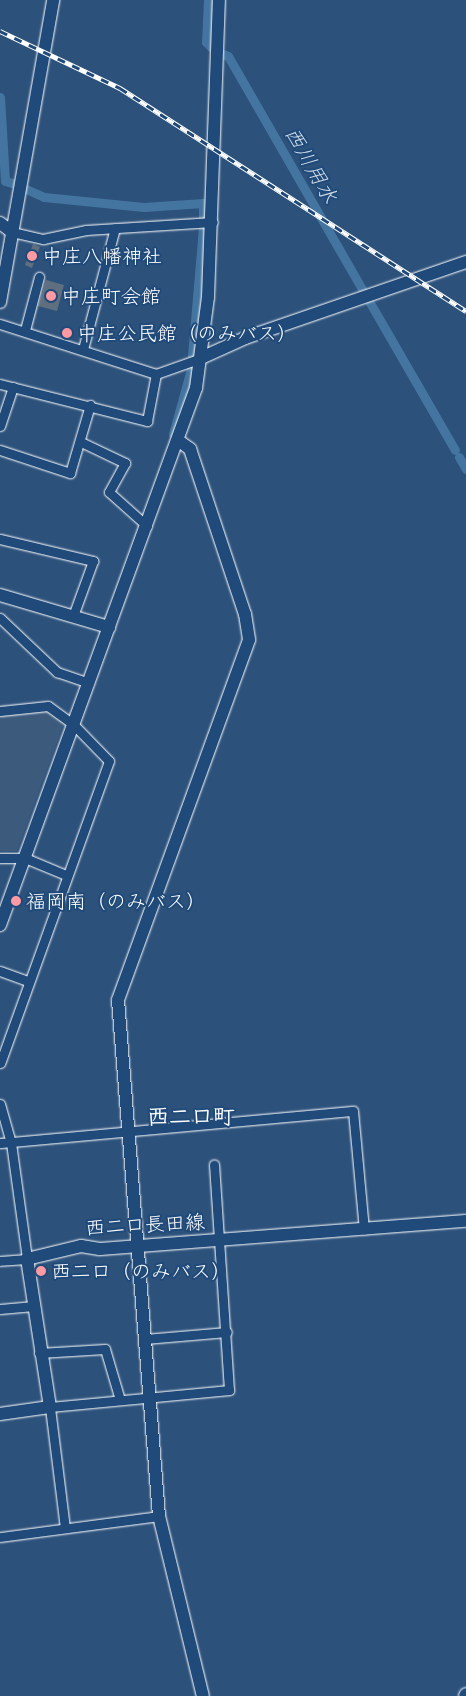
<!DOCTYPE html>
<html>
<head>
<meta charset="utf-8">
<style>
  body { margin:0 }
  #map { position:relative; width:466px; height:1696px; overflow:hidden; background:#2c517b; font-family:Caveat,"Klee One",sans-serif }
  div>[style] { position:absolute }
  .built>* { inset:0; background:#3b5a7c }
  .canal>* { height:9px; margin:-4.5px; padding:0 4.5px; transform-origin:4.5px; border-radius:4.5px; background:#4375a0 }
  .building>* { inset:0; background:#5f6f7f }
  .roads { filter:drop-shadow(0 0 1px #fff) drop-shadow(0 0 1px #fff) }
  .street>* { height:9px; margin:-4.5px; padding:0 4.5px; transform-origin:4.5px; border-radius:4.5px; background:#1f4a7a }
  .secondary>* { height:12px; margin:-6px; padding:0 6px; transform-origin:6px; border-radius:6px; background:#1f4a7a }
  .rail>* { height:4.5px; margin-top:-2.25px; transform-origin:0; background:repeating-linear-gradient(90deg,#1f4a7a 0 8px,#fff 0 16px); box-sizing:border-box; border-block:1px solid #fff }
  .dots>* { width:14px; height:14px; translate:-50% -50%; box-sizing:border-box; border:2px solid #1f4a7a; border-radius:50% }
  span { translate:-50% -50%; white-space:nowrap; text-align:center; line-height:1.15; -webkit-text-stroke:4px #1f4a7a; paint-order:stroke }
  .poi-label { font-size:20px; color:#fff }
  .left { translate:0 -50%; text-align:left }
  .street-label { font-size:20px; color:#fff }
  .water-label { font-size:21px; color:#d0dce7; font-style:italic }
  .quarter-label { font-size:22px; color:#fff; font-weight:700 }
</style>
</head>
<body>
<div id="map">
  <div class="built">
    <i style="clip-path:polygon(46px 710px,64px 723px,17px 851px,0 851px,0 715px)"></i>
  </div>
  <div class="canal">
    <i style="left:208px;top:0;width:42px;rotate:92.7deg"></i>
    <i style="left:206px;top:42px;width:7px;rotate:45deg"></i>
    <i style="left:223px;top:54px;width:5px;rotate:22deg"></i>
    <i style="left:228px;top:56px;width:277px;rotate:60.1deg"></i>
    <i style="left:0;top:97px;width:84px;rotate:86.6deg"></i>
    <i style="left:5px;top:181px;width:7px;rotate:16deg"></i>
    <i style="left:26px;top:189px;width:20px;rotate:24deg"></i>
    <i style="left:44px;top:197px;width:100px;rotate:5.7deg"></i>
    <i style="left:144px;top:207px;width:59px;rotate:-3.9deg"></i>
    <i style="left:203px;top:203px;width:15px;rotate:90deg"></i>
    <i style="left:369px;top:301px;width:172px;rotate:60deg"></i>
    <i style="left:192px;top:356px;width:128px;rotate:-85.1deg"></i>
    <i style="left:173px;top:434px;width:67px;rotate:-74.5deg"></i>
    <i style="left:459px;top:457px;width:14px;rotate:60deg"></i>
  </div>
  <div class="building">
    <i style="clip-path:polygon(33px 244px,40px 247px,32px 268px,25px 265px)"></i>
    <i style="clip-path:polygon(46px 280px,64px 285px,57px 311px,38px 306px)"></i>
  </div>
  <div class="roads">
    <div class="street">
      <i style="left:12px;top:232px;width:32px;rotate:13deg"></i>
      <i style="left:43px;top:239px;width:44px;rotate:-11.8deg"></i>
      <i style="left:86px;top:230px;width:127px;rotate:-3.6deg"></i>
      <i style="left:0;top:324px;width:164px;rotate:17.8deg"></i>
      <i style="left:156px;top:374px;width:48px;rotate:-19.6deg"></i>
      <i style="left:25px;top:330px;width:55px;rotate:-75.2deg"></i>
      <i style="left:83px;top:349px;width:125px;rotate:-75.2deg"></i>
      <i style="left:0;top:384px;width:152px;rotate:14.1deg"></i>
      <i style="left:147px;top:421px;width:48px;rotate:-79.2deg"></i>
      <i style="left:0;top:426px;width:41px;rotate:-71.6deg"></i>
      <i style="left:81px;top:442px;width:49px;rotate:25.5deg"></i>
      <i style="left:125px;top:463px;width:33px;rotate:119deg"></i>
      <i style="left:109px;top:492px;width:51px;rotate:41.8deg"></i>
      <i style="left:0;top:450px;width:74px;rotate:18.2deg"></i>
      <i style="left:70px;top:473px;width:71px;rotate:-73.6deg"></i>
      <i style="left:0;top:539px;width:96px;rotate:13.3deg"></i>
      <i style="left:93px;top:561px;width:59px;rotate:110deg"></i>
      <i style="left:0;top:618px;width:79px;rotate:43.5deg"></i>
      <i style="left:57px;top:672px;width:34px;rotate:19deg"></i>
      <i style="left:0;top:711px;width:48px;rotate:-5.9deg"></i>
      <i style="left:48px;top:706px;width:32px;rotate:36deg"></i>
      <i style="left:74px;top:725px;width:50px;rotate:45.8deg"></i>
      <i style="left:109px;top:761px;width:321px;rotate:109.8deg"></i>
      <i style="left:0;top:858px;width:25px"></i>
      <i style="left:25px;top:858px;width:44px;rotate:22.5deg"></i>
      <i style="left:0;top:971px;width:30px;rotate:20deg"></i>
      <i style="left:0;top:1104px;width:41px;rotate:74.2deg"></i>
      <i style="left:11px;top:1143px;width:117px;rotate:82.1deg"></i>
      <i style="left:27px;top:1259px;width:27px;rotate:176deg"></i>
      <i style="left:0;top:1143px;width:354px;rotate:-5.2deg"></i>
      <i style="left:353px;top:1111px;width:119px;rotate:84.7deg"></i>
      <i style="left:0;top:1309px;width:34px;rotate:-5deg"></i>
      <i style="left:145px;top:1339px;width:82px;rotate:-4.9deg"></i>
      <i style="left:39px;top:1353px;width:66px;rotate:-3.5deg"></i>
      <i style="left:105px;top:1349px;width:53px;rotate:73.6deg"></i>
      <i style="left:65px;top:1528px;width:122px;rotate:-97.1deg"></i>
      <i style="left:50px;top:1407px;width:180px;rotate:-5.4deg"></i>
      <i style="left:229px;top:1390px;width:226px;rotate:-93.8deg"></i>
      <i style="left:0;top:1537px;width:160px;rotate:-7.5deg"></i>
    </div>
    <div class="secondary">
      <i style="left:0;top:223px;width:15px;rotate:37deg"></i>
      <i style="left:0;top:302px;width:307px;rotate:-80deg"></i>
      <i style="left:201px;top:358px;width:48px;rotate:-24.4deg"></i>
      <i style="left:245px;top:338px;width:234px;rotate:-19deg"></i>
      <i style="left:179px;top:441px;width:14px;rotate:36deg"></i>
      <i style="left:190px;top:449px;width:174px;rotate:71.6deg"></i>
      <i style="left:245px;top:614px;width:26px;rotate:81deg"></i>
      <i style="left:249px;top:640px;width:383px;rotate:110deg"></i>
      <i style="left:118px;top:1000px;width:518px;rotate:85.46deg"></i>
      <i style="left:159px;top:1516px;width:185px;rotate:76.3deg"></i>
      <i style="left:0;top:595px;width:114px;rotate:16.4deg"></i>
      <i style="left:0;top:925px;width:572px;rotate:-69.95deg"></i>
      <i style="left:196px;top:388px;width:92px;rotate:-82.5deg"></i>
      <i style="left:208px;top:297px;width:297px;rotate:-87.9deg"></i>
      <i style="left:0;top:1414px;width:50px;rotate:-8deg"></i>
      <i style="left:50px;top:1407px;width:150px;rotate:-98.8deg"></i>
      <i style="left:27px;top:1259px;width:56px;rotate:-13.5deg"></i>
      <i style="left:81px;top:1246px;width:19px;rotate:9deg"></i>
      <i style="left:100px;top:1249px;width:367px;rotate:-4.4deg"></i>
      <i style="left:465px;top:1696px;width:2px;rotate:-63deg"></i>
    </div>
  </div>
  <div class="rail">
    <i style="left:0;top:31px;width:133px;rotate:25.4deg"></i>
    <i style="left:120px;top:88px;width:412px;rotate:32.8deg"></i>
  </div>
  <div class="dots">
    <i style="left:32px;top:256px;background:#ff9aa2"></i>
    <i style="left:51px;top:296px;background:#ff9aa2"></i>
    <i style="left:67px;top:333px;background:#ff9aa2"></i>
    <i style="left:16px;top:901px;background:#ff9aa2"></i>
    <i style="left:41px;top:1271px;background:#ff9aa2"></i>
  </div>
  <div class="poi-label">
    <span class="left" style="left:42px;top:256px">中庄八幡神社</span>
    <span class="left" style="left:61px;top:296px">中庄町会館</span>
    <span class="left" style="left:77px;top:333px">中庄公民館（のみバス）</span>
    <span class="left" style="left:26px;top:901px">福岡南（のみバス）</span>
    <span class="left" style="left:51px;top:1271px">西二口（のみバス）</span>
  </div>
  <div class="street-label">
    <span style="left:145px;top:1225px;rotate:-3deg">西二口長田線</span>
  </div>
  <div class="water-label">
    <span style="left:311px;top:165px;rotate:60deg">西川用水</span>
  </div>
  <div class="quarter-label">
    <span style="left:191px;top:1118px">西二口町</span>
  </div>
</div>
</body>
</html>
